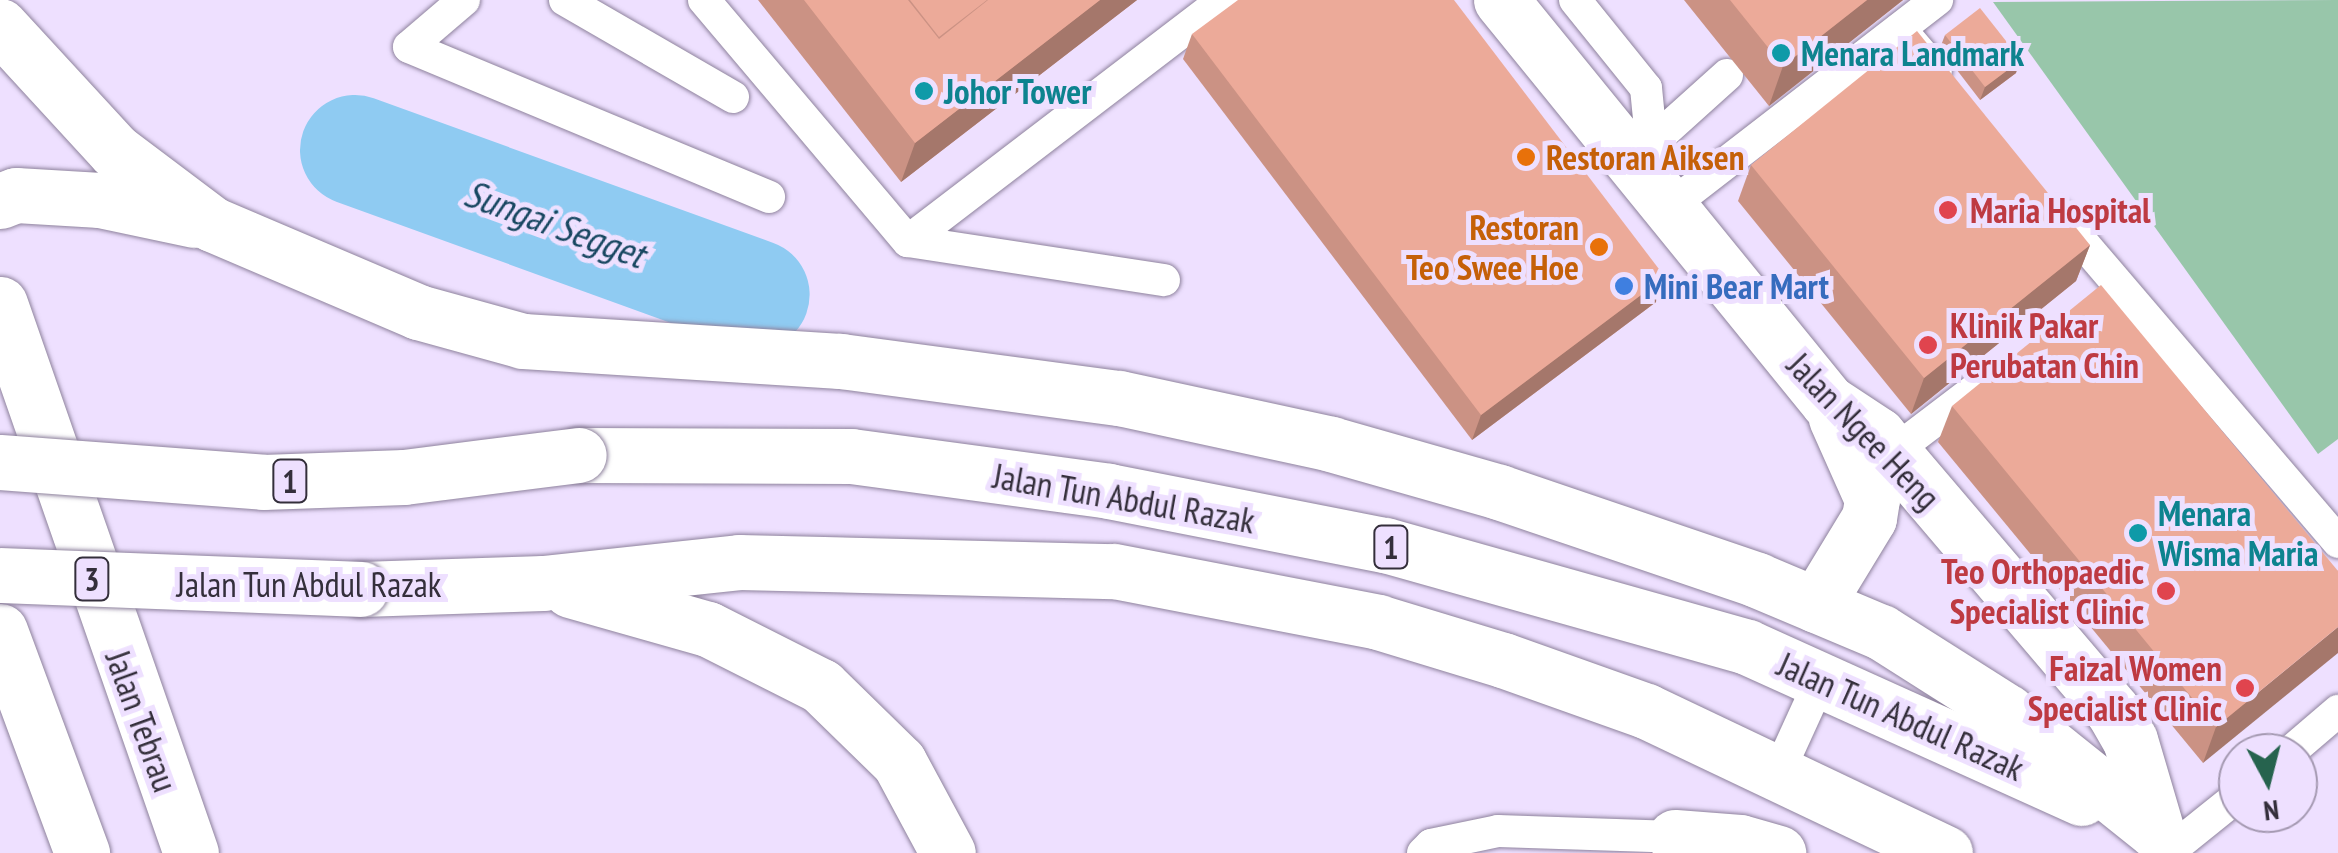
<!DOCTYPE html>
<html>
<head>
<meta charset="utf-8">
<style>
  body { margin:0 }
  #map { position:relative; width:2338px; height:853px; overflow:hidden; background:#eee0ff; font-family:"PT Sans Narrow",sans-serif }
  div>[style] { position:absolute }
  .green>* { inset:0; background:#98c6aa }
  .river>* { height:110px; margin:-55px; padding:0 55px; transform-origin:55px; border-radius:55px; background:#8fcbf2 }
  .roads { filter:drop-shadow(0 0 2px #8e829d) drop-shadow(0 0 2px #8e829d) }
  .lane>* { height:32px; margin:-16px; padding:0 16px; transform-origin:16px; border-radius:16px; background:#fff }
  .street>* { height:55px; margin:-27.5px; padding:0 27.5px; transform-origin:27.5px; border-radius:27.5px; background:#fff }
  .secondary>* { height:55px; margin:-27.5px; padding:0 27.5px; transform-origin:27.5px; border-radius:27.5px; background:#fff }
  .highway>* { height:55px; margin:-27.5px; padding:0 27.5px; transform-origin:27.5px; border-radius:27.5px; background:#fff }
  .bridges { filter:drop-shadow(0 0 2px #8e829d) drop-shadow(0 0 2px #8e829d) }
  .highway-bridge>* { height:55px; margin:-27.5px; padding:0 27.5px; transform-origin:27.5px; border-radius:27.5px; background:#fff }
  .wall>* { inset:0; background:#cb9284 }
  .shaded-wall>* { inset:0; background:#a5776b }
  .building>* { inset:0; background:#ecaa99 }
  .dots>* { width:28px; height:28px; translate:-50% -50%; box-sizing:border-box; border:5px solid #eee0ff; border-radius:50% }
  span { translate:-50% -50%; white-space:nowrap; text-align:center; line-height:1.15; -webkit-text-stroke:10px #eee0ff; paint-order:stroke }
  .shield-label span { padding:2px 8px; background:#eee0ff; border:2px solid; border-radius:8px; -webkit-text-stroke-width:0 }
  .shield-label { font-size:32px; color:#342f3b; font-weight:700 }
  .culture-label { font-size:35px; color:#0d838f; font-weight:700 }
  .left { translate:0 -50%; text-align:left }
  .food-label { font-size:35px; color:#c56008; font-weight:700 }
  .right { translate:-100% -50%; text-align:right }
  .health-label { font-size:35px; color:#be3a42; font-weight:700 }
  .shop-label { font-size:35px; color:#366cbe; font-weight:700 }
  .street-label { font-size:35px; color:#342f3b }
  .water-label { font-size:38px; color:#184761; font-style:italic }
  .north { position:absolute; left:2218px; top:733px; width:100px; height:100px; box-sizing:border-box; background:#eee0ff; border:2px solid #a499b1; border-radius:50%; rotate:173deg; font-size:28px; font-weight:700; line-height:40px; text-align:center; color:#342f3b }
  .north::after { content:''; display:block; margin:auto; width:35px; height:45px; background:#26634e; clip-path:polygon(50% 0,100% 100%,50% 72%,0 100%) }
</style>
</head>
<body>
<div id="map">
  <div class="green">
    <i style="clip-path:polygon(2338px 0,2338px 439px,2318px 454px,1993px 2px)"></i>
  </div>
  <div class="river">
    <i style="left:355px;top:150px;width:425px;rotate:19.9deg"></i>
  </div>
  <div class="roads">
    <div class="lane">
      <i style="left:464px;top:0;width:72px;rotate:139.5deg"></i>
      <i style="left:409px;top:47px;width:390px;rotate:22.6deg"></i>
      <i style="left:565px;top:0;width:194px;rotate:30deg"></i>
      <i style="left:704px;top:0;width:316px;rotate:49.8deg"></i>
      <i style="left:908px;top:241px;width:259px;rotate:8.7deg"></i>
      <i style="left:1575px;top:0;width:113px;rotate:51.1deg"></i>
      <i style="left:1646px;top:88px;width:51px;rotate:84.4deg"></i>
      <i style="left:1900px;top:29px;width:55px;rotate:49.4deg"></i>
      <i style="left:1646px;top:148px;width:109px;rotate:-42deg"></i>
      <i style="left:1669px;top:207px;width:339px;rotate:-37.7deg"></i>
      <i style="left:2059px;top:215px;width:430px;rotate:49.5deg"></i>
      <i style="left:908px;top:241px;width:397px;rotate:-37.4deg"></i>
      <i style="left:1892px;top:453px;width:116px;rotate:-37.3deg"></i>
      <i style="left:2289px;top:753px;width:65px;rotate:-40.6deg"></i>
      <i style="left:1779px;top:771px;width:101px;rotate:-65.5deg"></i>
      <i style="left:2177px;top:845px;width:78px;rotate:-38.8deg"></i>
      <i style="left:1423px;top:853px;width:11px;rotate:-45deg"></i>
      <i style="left:1431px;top:845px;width:68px;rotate:-11.8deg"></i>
      <i style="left:1498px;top:831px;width:177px;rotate:1.9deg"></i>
      <i style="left:1675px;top:837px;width:16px;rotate:90deg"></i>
    </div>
    <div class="street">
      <i style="left:1675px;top:837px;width:65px;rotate:4.4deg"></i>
      <i style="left:1740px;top:842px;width:40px;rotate:16deg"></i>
    </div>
    <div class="secondary">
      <i style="left:1501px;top:0;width:518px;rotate:50.87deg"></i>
      <i style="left:1828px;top:402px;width:60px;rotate:33.4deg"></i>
      <i style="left:1878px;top:435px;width:362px;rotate:49.6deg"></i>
      <i style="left:2113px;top:711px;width:34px;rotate:60deg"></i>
      <i style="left:2130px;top:740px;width:96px;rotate:73.6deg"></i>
      <i style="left:1816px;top:605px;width:102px;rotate:-58.7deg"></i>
      <i style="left:1869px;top:518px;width:19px;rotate:-81deg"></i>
      <i style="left:1872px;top:499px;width:89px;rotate:-114deg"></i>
    </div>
    <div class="highway">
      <i style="left:0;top:26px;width:170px;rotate:47.4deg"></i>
      <i style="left:115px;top:151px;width:121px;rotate:37deg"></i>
      <i style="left:212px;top:224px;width:224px;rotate:23.1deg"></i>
      <i style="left:418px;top:312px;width:109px;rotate:15.4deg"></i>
      <i style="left:523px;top:341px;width:318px;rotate:3.6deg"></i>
      <i style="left:840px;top:361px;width:281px;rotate:7.6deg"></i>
      <i style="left:1119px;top:398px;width:217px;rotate:12.2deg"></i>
      <i style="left:1331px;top:444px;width:175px;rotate:15.9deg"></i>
      <i style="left:1499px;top:492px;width:273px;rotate:18.8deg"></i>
      <i style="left:1757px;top:580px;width:134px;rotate:22.8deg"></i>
      <i style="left:1881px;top:632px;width:149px;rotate:32.4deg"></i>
      <i style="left:2007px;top:712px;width:192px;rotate:38.7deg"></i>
      <i style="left:0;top:201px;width:17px;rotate:-21deg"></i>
      <i style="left:16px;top:195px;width:84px;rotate:3.4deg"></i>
      <i style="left:100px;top:200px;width:96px;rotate:12deg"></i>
      <i style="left:0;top:304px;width:581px;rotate:70.82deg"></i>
      <i style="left:579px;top:455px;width:272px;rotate:0.2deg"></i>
      <i style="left:851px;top:456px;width:260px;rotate:7.7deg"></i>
      <i style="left:1109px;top:491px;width:281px;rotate:11.1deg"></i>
      <i style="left:1385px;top:545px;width:376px;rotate:15.7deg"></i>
      <i style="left:1747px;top:647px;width:367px;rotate:24.3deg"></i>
      <i style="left:361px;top:589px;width:182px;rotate:-1.9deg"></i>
      <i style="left:543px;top:583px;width:197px;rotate:-6.1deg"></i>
      <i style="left:739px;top:562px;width:375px;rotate:1.4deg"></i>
      <i style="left:1114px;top:571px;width:269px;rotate:10.9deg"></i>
      <i style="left:1378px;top:622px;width:131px;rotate:16.9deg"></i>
      <i style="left:1503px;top:660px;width:152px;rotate:19.6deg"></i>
      <i style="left:1646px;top:711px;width:331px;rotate:25.4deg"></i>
      <i style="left:570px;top:590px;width:143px;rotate:15.8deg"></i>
      <i style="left:708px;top:629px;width:127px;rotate:26.8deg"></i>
      <i style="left:821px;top:686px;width:109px;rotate:44.3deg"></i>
      <i style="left:899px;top:762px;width:103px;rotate:61.7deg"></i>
      <i style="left:0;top:631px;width:237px;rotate:69.7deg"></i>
    </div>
  </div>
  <div class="bridges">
    <div class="highway-bridge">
      <i style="left:0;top:462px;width:264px;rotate:4.3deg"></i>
      <i style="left:263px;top:482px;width:141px;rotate:-2deg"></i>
      <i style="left:404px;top:477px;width:176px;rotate:-7.2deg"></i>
      <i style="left:0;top:575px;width:361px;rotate:2.2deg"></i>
    </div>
  </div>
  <div class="wall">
    <i style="clip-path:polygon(758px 0,1137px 0,901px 182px)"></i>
    <i style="clip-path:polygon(1684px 0,1903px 0,1769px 106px)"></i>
    <i style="clip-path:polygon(1192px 34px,1665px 277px,1656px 302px,1472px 440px,1183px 59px)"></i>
    <i style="clip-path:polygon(1945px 35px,2016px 73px,1980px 100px,1940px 48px)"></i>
    <i style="clip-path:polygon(1751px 165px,2090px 245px,2076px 281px,1911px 414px,1738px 201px)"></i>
    <i style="clip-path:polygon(1952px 406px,2338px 571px,2203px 763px,1938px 442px)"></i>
  </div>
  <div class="shaded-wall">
    <i style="clip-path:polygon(1100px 0,1137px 0,901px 182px,915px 143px)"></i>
    <i style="clip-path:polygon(1867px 0,1903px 0,1769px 106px,1783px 66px)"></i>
    <i style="clip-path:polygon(2021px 60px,2016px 73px,1980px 100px,1985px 87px)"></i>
    <i style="clip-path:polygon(2090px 245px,2076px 281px,1911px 414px,1924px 378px)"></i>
    <i style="clip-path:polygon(1665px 277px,1656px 302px,1472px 440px,1481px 415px)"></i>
    <i style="clip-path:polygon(2338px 627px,2338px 653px,2203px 763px,2216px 727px)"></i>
  </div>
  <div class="building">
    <i style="clip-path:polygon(804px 0,908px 0,939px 39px,988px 0,1100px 0,915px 143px)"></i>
    <i style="clip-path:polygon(910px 0,987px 0,939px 37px)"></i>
    <i style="clip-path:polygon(1238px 0,1454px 0,1665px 277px,1481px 415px,1192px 34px)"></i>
    <i style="clip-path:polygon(1730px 0,1867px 0,1783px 66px)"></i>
    <i style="clip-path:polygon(1980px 8px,2021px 60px,1985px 87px,1945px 35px)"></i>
    <i style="clip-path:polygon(1917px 31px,2090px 245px,1924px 378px,1751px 165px)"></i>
    <i style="clip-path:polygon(2101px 285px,2338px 571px,2338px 627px,2216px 727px,1952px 406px)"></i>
  </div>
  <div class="dots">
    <i style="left:1781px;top:53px;background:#0f9aa8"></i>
    <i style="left:924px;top:91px;background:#0f9aa8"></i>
    <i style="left:1526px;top:157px;background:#e8710a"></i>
    <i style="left:1948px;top:210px;background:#e0444e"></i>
    <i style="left:1599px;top:247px;background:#e8710a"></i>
    <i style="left:1624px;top:286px;background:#3f7fe0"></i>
    <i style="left:1928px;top:345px;background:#e0444e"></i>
    <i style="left:2138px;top:533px;background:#0f9aa8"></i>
    <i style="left:2166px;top:591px;background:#e0444e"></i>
    <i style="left:2245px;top:688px;background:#e0444e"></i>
  </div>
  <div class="shield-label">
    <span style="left:290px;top:481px">1</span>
    <span style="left:1391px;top:547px">1</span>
    <span style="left:92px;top:579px">3</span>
  </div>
  <div class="culture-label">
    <span class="left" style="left:1801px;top:53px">Menara Landmark</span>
    <span class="left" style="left:944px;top:91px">Johor Tower</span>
    <span class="left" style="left:2158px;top:533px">Menara<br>Wisma Maria</span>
  </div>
  <div class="food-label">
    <span class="left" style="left:1546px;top:157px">Restoran Aiksen</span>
    <span class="right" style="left:1579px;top:247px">Restoran<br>Teo Swee Hoe</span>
  </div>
  <div class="health-label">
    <span class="left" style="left:1970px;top:210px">Maria Hospital</span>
    <span class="left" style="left:1950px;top:345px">Klinik Pakar<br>Perubatan Chin</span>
    <span class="right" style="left:2144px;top:591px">Teo Orthopaedic<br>Specialist Clinic</span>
    <span class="right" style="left:2222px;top:688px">Faizal Women<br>Specialist Clinic</span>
  </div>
  <div class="shop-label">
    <span class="left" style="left:1644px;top:286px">Mini Bear Mart</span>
  </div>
  <div class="street-label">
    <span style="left:1864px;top:431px;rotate:46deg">Jalan Ngee Heng</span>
    <span style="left:1124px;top:498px;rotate:10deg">Jalan Tun Abdul Razak</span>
    <span style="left:309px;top:584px">Jalan Tun Abdul Razak</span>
    <span style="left:1901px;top:716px;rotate:24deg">Jalan Tun Abdul Razak</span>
    <span style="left:142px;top:721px;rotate:70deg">Jalan Tebrau</span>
  </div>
  <div class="water-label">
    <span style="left:555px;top:223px;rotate:20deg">Sungai Segget</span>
  </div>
  <div class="north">N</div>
</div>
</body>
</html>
